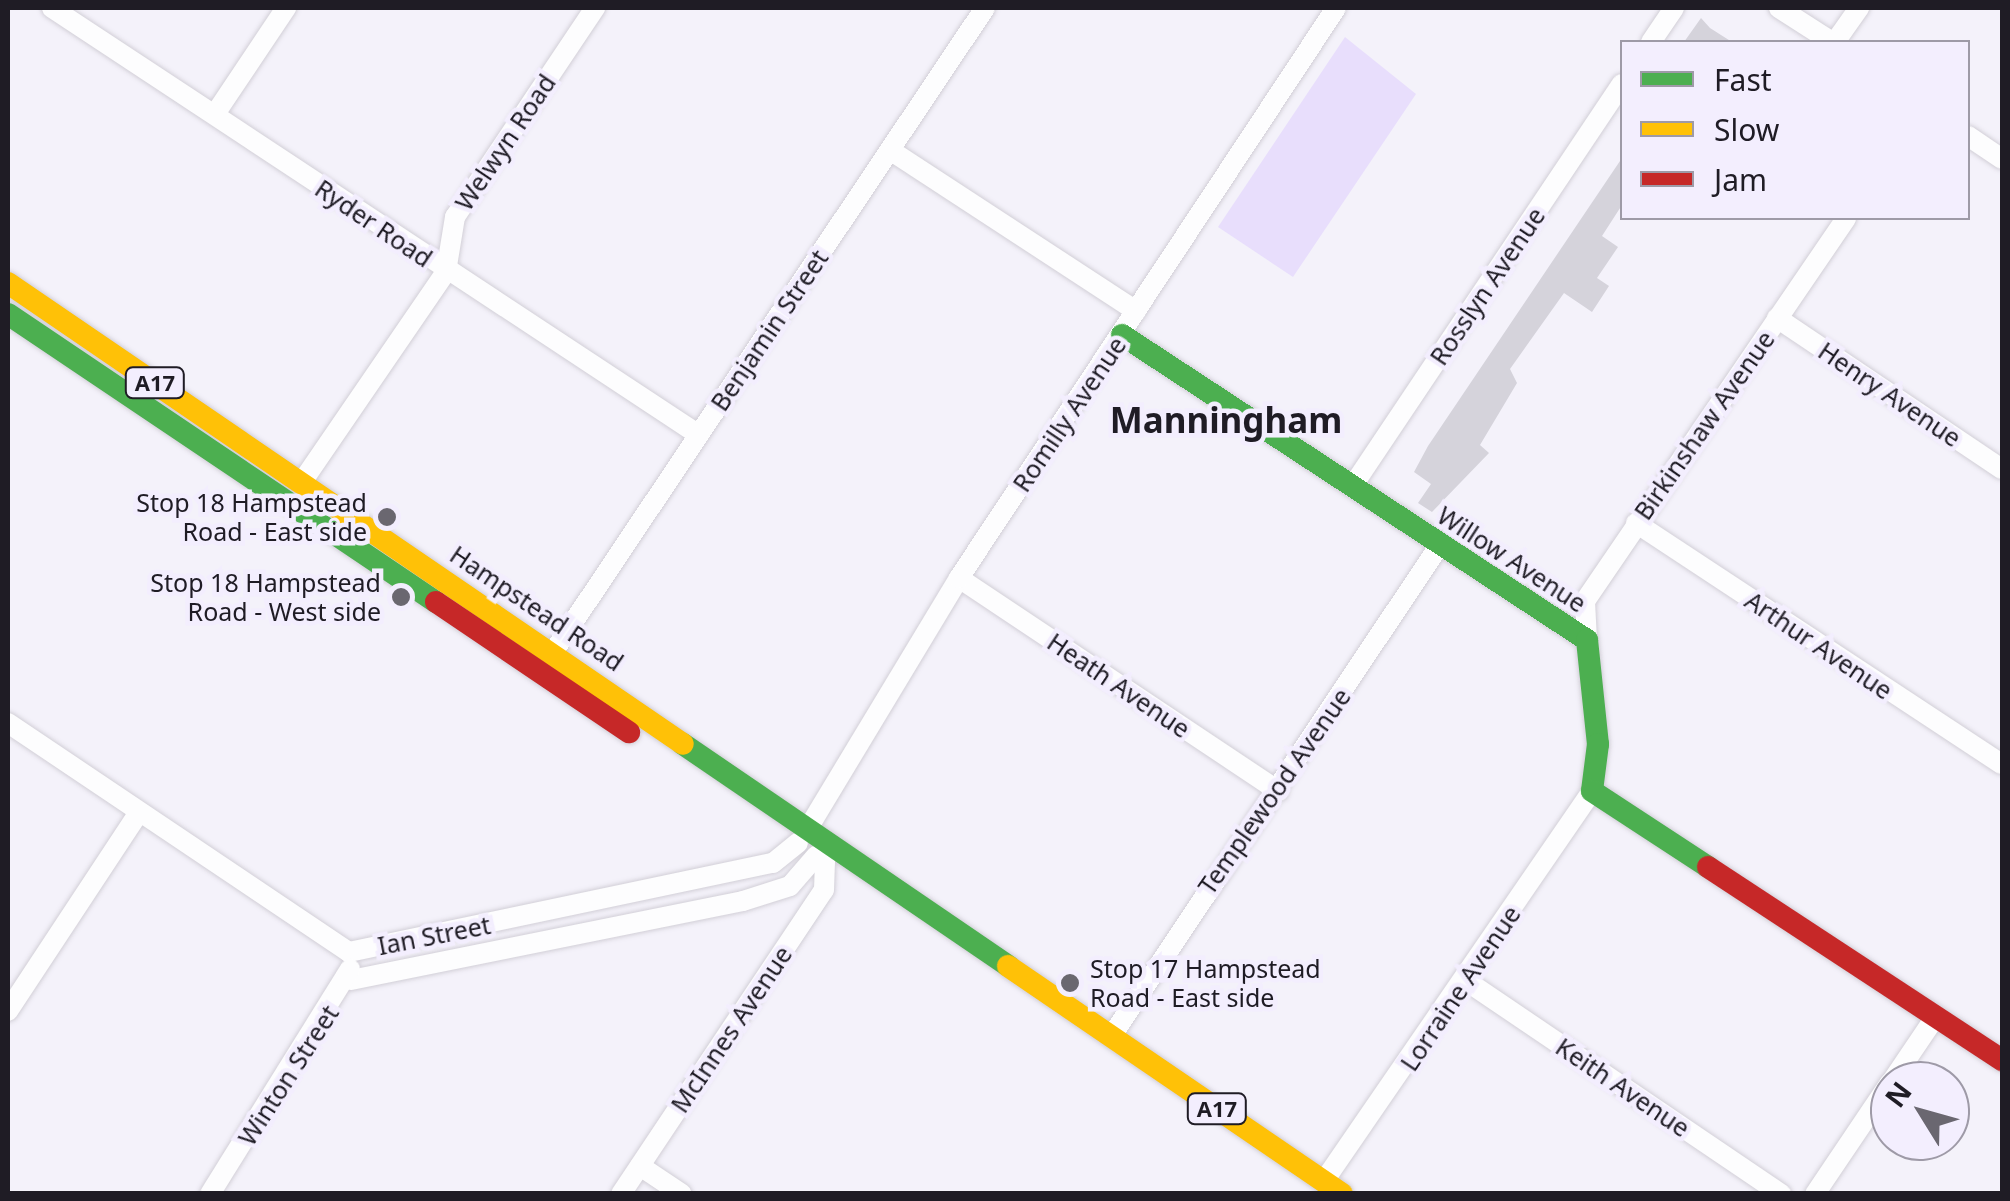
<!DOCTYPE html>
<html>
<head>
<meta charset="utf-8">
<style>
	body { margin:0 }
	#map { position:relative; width:2010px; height:1201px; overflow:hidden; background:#f4f2fa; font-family:"Noto Sans",sans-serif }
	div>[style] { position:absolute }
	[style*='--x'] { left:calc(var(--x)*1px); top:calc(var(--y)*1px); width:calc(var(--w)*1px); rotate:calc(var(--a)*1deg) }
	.green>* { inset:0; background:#e8defc }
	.building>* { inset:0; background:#d5d3db }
	.roads { filter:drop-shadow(0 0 2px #d2cfd7) drop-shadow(0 0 2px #d2cfd7) }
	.street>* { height:20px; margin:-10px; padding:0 10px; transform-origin:10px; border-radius:10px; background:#fdfdfe }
	.fast>* { height:22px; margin:-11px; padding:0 11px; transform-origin:11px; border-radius:11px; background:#4caf50 }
	.slow>* { height:22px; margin:-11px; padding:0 11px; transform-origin:11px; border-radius:11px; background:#ffc107 }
	.jam>* { height:22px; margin:-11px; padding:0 11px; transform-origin:11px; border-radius:11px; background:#c62828 }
	.dots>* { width:28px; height:28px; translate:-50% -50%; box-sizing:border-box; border:5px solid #f3eefe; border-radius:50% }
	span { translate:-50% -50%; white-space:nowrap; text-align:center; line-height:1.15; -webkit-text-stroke:9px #f3eefe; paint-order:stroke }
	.shield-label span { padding:2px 8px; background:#f3eefe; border:2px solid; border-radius:8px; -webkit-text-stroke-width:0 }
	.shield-label { font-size:22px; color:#1f1c25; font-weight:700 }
	.street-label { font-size:25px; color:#1f1c25 }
	.poi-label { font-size:25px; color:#1f1c25 }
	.right { translate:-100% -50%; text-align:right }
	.left { translate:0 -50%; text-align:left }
	.district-label { font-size:35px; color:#1f1c25; font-weight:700 }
	.frame { position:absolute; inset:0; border:10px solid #1f1c25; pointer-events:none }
	.legend { position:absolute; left:1620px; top:40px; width:350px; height:180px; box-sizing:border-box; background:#f3eefe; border:2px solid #9e9aa7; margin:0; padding:12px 18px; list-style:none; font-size:30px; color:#1f1c25 }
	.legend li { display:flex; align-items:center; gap:20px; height:50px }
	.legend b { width:50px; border:2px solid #9e9aa7 }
	.north { position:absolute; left:1870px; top:1061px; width:100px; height:100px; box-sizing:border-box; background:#f3eefe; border:2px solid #9e9aa7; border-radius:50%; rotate:307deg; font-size:28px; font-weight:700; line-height:40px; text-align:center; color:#1f1c25 }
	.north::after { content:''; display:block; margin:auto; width:35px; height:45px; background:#6a6770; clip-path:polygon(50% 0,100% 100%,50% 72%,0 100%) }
</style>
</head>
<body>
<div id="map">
	<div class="green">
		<div style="clip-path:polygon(1345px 37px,1416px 94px,1293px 277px,1218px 227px)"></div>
	</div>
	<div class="building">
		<div style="clip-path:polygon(1701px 18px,1710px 28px,1732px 42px,1684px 42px)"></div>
		<div style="clip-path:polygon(1622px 158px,1622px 205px,1602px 236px,1618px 247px,1597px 278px,1609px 286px,1592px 312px,1564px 293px,1510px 369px,1517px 383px,1480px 445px,1489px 453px,1432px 512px,1418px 503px,1431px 484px,1414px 472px,1428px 446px)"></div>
	</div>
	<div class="roads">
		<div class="street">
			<div style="--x:52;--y:8;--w:775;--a:33.42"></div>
			<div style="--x:1779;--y:8;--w:63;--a:32.7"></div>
			<div style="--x:1651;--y:42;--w:41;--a:-55.9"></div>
			<div style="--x:1835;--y:42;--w:42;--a:-54.8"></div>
			<div style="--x:215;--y:114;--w:128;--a:-56.2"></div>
			<div style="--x:1968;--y:136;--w:41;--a:34.1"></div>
			<div style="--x:890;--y:150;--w:294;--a:33.2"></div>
			<div style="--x:1777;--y:318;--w:271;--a:33.9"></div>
			<div style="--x:302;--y:482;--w:255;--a:-55.6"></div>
			<div style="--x:446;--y:272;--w:56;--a:-80.7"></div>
			<div style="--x:455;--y:217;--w:252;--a:-56.2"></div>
			<div style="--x:1352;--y:487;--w:485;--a:-56.2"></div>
			<div style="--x:1636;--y:523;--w:438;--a:33.4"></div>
			<div style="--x:959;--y:578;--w:384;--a:33.7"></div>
			<div style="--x:1587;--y:640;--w:39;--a:-93"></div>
			<div style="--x:1585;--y:601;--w:463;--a:-55.7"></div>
			<div style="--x:554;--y:651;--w:774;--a:-56.17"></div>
			<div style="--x:8;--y:723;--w:411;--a:33.9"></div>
			<div style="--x:349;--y:952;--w:433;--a:-11.9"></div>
			<div style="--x:773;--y:863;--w:32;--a:-39"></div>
			<div style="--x:810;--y:825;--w:288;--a:-58.9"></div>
			<div style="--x:959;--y:578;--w:683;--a:-56.52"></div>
			<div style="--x:351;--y:980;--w:400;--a:-11.4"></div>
			<div style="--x:743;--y:901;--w:49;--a:-17.7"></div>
			<div style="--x:790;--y:886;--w:40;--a:-49"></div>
			<div style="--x:1465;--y:980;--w:382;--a:34.1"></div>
			<div style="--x:8;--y:1011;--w:238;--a:-56.6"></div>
			<div style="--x:1111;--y:1037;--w:590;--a:-56.26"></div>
			<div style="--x:1892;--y:1081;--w:78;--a:-55.9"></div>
			<div style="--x:640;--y:1166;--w:50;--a:33.7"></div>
			<div style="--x:1324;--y:1181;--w:473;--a:-55.5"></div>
			<div style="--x:210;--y:1194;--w:265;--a:-58.1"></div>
			<div style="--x:621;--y:1194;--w:366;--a:-56.3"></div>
			<div style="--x:824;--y:890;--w:30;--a:-88"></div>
			<div style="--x:1815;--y:1194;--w:134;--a:-56"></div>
		</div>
		<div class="fast">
			<div style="--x:8;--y:314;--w:516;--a:33.94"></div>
			<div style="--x:1122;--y:335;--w:556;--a:33.26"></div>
			<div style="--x:1587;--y:640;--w:105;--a:84"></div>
			<div style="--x:1598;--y:744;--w:47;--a:97.3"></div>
			<div style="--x:1592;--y:791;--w:139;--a:33.2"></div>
			<div style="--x:683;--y:744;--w:394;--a:34.3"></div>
		</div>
		<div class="slow">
			<div style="--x:8;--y:283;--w:817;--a:34.33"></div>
			<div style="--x:1008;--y:966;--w:404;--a:34.3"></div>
		</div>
		<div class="jam">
			<div style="--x:436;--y:602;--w:233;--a:34"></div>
			<div style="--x:1708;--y:867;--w:352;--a:33.3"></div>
		</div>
	</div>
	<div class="dots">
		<div style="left:387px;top:517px;background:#6a6770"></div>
		<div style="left:401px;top:597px;background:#6a6770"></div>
		<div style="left:1070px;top:983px;background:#6a6770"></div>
	</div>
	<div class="shield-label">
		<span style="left:155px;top:383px">A17</span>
		<span style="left:1217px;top:1109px">A17</span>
	</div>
	<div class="street-label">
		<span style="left:505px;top:142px;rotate:-56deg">Welwyn Road</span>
		<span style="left:374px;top:223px;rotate:34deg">Ryder Road</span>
		<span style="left:1487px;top:286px;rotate:-56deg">Rosslyn Avenue</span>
		<span style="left:769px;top:330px;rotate:-56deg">Benjamin Street</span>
		<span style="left:1890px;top:394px;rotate:34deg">Henry Avenue</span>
		<span style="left:1069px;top:414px;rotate:-56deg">Romilly Avenue</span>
		<span style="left:1704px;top:425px;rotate:-55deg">Birkinshaw Avenue</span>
		<span style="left:1512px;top:559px;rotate:33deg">Willow Avenue</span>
		<span style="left:537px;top:608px;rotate:34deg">Hampstead Road</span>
		<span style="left:1819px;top:645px;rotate:34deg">Arthur Avenue</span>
		<span style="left:1119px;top:685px;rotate:34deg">Heath Avenue</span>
		<span style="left:1274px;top:791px;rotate:-55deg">Templewood Avenue</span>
		<span style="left:434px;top:935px;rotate:-11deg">Ian Street</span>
		<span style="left:1460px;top:988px;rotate:-56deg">Lorraine Avenue</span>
		<span style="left:731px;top:1029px;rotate:-56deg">McInnes Avenue</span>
		<span style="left:288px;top:1075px;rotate:-57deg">Winton Street</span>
		<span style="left:1623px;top:1087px;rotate:34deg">Keith Avenue</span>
	</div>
	<div class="poi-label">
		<span class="right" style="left:367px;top:517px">Stop 18 Hampstead<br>Road - East side</span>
		<span class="right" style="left:381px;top:597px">Stop 18 Hampstead<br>Road - West side</span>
		<span class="left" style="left:1090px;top:983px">Stop 17 Hampstead<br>Road - East side</span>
	</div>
	<div class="district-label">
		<span style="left:1226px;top:420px">Manningham</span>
	</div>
	<div class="frame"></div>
	<ul class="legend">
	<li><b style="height:12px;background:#4caf50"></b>Fast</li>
	<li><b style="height:12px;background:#ffc107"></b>Slow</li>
	<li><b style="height:12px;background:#c62828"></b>Jam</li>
	</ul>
	<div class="north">N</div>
</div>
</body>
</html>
